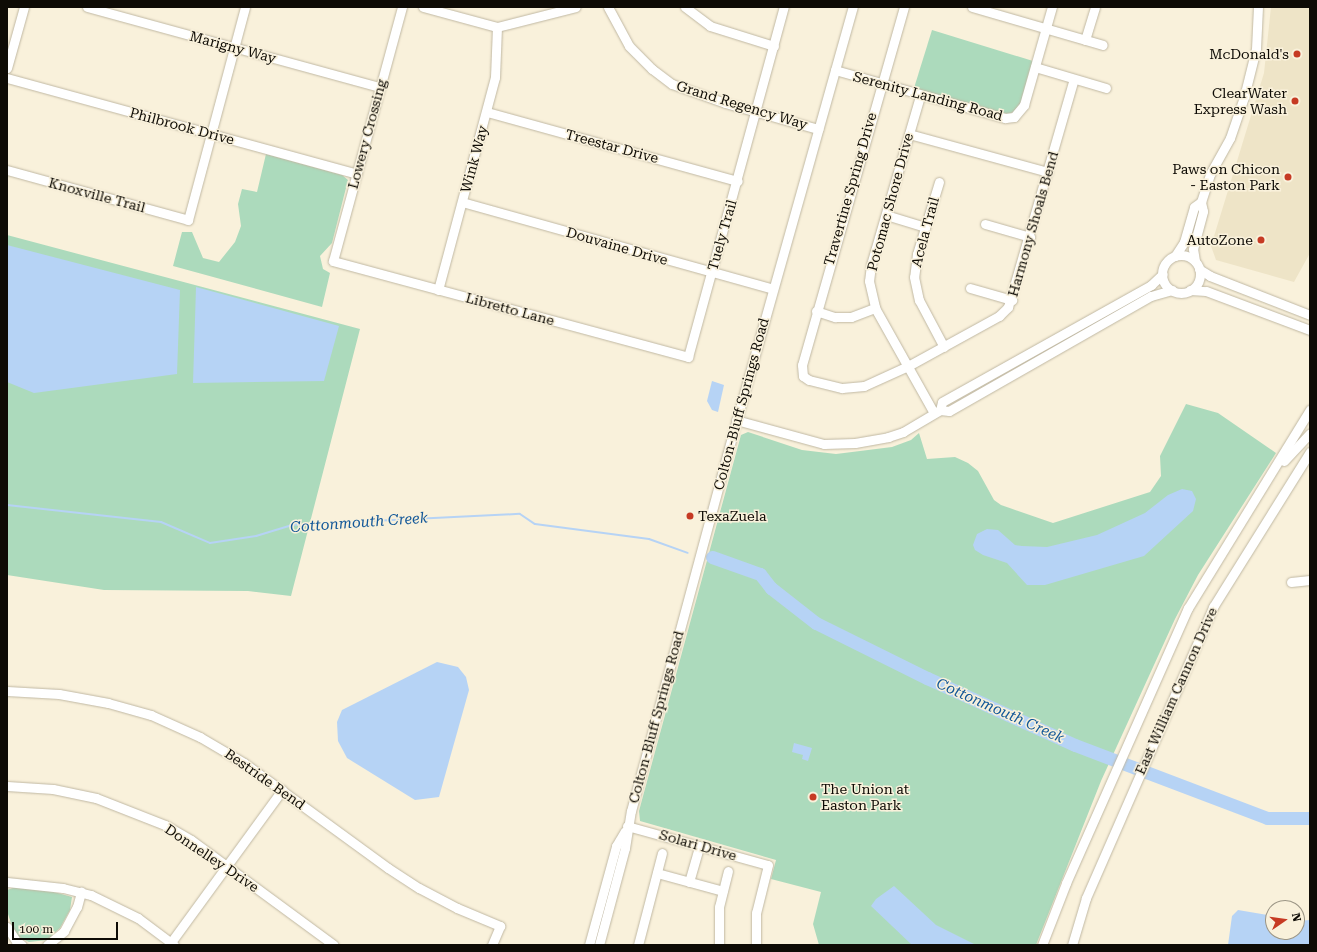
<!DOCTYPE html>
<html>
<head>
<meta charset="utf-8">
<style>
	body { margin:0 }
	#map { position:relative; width:1317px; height:952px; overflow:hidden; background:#f9f1db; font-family:"Roboto Serif",serif }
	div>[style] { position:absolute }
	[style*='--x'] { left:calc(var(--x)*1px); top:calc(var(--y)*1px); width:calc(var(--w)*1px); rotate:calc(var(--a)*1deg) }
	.built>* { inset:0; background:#eee4c7 }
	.green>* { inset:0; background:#acdabc }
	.water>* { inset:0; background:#b6d3f5 }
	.stream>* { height:2px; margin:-1px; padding:0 1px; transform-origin:1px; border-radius:1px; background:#b6d3f5 }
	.river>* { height:13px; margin:-6.5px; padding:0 6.5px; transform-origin:6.5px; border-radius:6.5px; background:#b6d3f5 }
	.roads { filter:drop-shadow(0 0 1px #c0b8a3) drop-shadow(0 0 1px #c0b8a3) }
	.minor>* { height:9px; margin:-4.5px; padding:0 4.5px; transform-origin:4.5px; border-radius:4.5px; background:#fff }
	.minor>.ring { margin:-4.5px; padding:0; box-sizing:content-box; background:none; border:9px solid #fff; border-radius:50% }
	.dots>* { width:11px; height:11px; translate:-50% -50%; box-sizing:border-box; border:2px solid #f9f1db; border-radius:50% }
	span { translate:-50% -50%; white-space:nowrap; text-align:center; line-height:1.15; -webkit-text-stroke:3px #f9f1db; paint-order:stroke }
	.street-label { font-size:14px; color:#0e0b05 }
	.poi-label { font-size:14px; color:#0e0b05 }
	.right { translate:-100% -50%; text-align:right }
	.left { translate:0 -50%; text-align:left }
	.water-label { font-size:15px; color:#125798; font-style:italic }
	.frame { position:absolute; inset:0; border:8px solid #0e0b05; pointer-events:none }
	.north { position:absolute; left:1265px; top:900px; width:40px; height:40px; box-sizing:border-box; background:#f9f1db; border:1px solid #9b9585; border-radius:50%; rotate:77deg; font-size:11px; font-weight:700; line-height:16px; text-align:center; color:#0e0b05 }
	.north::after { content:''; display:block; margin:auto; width:14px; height:18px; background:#c63a23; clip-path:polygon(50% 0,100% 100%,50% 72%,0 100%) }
	.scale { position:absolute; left:12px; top:922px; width:106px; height:18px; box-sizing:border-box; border:2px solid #0e0b05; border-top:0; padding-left:5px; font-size:12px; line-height:14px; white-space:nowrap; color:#0e0b05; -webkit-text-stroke:3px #f9f1db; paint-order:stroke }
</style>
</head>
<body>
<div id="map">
	<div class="built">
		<div style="clip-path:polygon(1271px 7px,1310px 7px,1310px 253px,1294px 282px,1216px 260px,1211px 246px,1264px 73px)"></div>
	</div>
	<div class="green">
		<div style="clip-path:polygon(932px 30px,1033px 61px,1021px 103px,1014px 112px,1007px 114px,914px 88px)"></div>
		<div style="clip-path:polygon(266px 154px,342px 175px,348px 180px,332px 243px,320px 256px,323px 269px,330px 273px,322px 307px,173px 266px,182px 232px,192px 232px,203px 258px,219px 262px,235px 242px,241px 226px,238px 204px,242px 189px,257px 192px)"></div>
		<div style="clip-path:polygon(7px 235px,360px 329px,291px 596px,248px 591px,104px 590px,7px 575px)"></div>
		<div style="clip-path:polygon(1186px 404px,1218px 413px,1276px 453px,1198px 575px,1175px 619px,1101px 781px,1036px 945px,819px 945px,813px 924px,821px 892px,771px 879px,776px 860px,640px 821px,639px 811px,741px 435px,748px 432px,802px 450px,836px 454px,892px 447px,911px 440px,919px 433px,927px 459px,955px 457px,968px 463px,978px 471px,994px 500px,1001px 505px,1053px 523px,1150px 492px,1161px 476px,1160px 456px)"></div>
		<div style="clip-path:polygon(16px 887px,47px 890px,72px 897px,70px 910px,60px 928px,47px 940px,29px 942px,19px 937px,13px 929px,8px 914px,7px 890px)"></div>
	</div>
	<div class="water">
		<div style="clip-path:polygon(7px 245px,180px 290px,177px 374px,34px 393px,7px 382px)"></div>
		<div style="clip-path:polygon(196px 287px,339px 326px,324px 381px,193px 383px)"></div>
		<div style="clip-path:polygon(712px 381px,724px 385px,718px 412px,712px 410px,707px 401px)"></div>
		<div style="clip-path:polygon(1182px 489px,1192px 491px,1196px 499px,1193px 511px,1144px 556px,1045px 585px,1027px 585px,1007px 563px,983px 555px,975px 550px,973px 545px,977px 534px,987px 529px,998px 530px,1015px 545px,1022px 546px,1047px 547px,1097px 535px,1145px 513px,1168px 495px)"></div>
		<div style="clip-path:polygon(437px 662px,458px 667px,466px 677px,469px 690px,439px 797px,415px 800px,347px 758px,338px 741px,337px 722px,342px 710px)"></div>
		<div style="clip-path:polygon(794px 743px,812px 748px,808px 761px,802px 759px,803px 755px,792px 752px)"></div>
		<div style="clip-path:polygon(894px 886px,936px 925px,976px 945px,912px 945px,871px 906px,876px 899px)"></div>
		<div style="clip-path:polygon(1238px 910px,1273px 916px,1273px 932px,1297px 932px,1297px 921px,1310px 920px,1310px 945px,1228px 945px,1232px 916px)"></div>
	</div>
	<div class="stream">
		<div style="--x:7;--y:505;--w:155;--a:6.3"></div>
		<div style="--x:161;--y:522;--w:53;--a:23.2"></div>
		<div style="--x:210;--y:543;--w:47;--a:-8.7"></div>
		<div style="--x:256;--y:536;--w:37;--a:-17"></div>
		<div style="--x:291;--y:525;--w:229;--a:-2.8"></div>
		<div style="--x:520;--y:514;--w:18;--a:34"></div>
		<div style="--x:535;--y:524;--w:115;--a:7.5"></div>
		<div style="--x:649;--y:539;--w:41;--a:19.7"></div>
	</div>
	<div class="river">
		<div style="--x:712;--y:557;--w:51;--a:19.5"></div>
		<div style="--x:760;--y:574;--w:18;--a:52"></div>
		<div style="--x:771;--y:588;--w:57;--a:37.9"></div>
		<div style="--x:816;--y:623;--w:124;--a:26.4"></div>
		<div style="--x:927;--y:678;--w:162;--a:24.4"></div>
		<div style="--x:1075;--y:745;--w:205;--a:20.8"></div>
		<div style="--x:1267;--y:818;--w:43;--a:0"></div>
	</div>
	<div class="roads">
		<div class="minor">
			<div style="--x:87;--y:7;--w:304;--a:15.3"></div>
			<div style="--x:402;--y:7;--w:263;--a:105.2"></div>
			<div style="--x:333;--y:261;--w:368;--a:15.1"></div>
			<div style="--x:688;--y:357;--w:363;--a:-74.7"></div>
			<div style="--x:423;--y:7;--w:77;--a:15.1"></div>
			<div style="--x:497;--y:27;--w:81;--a:-14.2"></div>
			<div style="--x:608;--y:7;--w:44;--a:61.7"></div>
			<div style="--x:629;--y:46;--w:33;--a:45"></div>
			<div style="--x:652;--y:69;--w:25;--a:37"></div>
			<div style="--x:672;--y:84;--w:56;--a:19.7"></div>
			<div style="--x:725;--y:103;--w:97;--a:15.6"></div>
			<div style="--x:685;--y:7;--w:31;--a:37"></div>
			<div style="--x:710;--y:26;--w:67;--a:17.4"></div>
			<div style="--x:904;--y:7;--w:372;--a:105.9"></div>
			<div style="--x:802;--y:365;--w:11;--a:85"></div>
			<div style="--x:803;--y:376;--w:7;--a:34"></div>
			<div style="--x:809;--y:380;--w:34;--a:14"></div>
			<div style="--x:842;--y:388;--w:22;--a:-5"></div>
			<div style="--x:864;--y:386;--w:48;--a:-24.4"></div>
			<div style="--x:908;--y:366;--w:104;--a:-28.8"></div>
			<div style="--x:999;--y:316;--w:13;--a:-45"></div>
			<div style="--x:1008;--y:307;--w:237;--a:-73.9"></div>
			<div style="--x:972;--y:7;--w:136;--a:16.2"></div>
			<div style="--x:1085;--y:40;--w:34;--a:-73"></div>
			<div style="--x:1035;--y:67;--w:74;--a:16.5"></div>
			<div style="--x:7;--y:68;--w:63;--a:-74.4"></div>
			<div style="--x:835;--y:70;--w:177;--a:15.8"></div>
			<div style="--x:1005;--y:118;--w:9;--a:-6"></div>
			<div style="--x:1014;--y:117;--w:16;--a:-50"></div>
			<div style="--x:1024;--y:105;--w:102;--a:-74.1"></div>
			<div style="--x:7;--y:78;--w:363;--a:15.3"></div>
			<div style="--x:920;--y:96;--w:176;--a:106.2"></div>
			<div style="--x:871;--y:265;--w:16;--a:97"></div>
			<div style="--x:869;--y:281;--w:28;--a:77"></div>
			<div style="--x:875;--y:308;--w:120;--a:60.7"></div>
			<div style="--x:487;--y:112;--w:260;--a:15.4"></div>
			<div style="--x:909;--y:134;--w:144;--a:15.3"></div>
			<div style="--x:7;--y:170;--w:188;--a:15.4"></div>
			<div style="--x:188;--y:220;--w:220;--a:-75"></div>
			<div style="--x:939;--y:182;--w:75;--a:107"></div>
			<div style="--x:917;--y:254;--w:23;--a:97"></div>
			<div style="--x:914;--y:277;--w:24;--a:78"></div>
			<div style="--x:919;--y:300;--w:53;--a:62"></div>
			<div style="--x:462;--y:202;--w:323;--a:15.6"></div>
			<div style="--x:886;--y:215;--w:41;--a:17.1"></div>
			<div style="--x:985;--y:224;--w:47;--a:16.1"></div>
			<div class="ring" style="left:1162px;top:255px;width:29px;height:29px"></div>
			<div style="--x:1175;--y:256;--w:17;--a:-57"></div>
			<div style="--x:1184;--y:242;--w:36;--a:-74"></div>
			<div style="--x:1194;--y:207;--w:9;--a:-36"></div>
			<div style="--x:1195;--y:261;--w:12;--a:-99"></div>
			<div style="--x:1193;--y:249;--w:39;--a:-75"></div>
			<div style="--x:1203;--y:211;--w:9;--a:-103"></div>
			<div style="--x:1201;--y:202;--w:29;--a:-72"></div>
			<div style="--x:1210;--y:174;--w:41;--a:-60.9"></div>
			<div style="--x:1230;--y:138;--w:43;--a:-71.1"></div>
			<div style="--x:1244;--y:97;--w:49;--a:-76"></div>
			<div style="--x:1256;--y:49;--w:42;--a:-87.3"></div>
			<div style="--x:1199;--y:269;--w:13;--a:32"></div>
			<div style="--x:1210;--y:276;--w:107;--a:21.3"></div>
			<div style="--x:970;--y:288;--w:44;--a:15.9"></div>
			<div style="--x:438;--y:290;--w:220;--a:-75"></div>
			<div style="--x:495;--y:77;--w:50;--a:-87.7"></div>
			<div style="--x:1190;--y:290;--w:16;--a:4"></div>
			<div style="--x:1206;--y:291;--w:111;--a:20.6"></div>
			<div style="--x:816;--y:311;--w:20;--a:18"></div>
			<div style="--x:835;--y:317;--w:16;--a:0"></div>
			<div style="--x:851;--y:317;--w:26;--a:-21"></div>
			<div style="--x:940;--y:410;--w:8;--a:-76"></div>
			<div style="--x:942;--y:402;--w:240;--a:-29.2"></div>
			<div style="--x:1151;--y:285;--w:16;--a:-43"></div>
			<div style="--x:736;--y:420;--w:91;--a:15.3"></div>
			<div style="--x:824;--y:444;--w:31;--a:-2"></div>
			<div style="--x:855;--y:443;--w:34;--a:-10"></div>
			<div style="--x:888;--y:437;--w:16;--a:-18"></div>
			<div style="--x:903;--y:432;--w:43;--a:-30.7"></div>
			<div style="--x:940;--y:410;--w:9;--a:6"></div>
			<div style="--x:949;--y:411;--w:232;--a:-29.7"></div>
			<div style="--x:1151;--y:296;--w:22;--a:-16"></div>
			<div style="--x:1284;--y:461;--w:38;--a:-47"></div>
			<div style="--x:1291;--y:582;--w:19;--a:-6"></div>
			<div style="--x:7;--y:691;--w:52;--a:3.3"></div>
			<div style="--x:59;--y:694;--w:50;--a:10.4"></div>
			<div style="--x:108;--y:703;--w:45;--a:15.6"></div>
			<div style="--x:151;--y:715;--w:54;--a:24.2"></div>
			<div style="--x:200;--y:737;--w:51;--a:30.6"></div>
			<div style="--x:244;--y:763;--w:178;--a:36.1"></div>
			<div style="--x:388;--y:868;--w:37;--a:33"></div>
			<div style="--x:419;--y:888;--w:43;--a:27.8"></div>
			<div style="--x:457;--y:908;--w:47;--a:22.7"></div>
			<div style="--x:500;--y:926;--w:21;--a:113"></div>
			<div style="--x:7;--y:786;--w:46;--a:3.7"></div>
			<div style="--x:53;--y:789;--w:44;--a:11.8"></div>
			<div style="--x:96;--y:798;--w:74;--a:21.4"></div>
			<div style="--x:165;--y:825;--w:30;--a:30"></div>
			<div style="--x:191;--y:840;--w:177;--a:36.3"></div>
			<div style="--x:627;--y:826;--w:146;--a:15.5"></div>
			<div style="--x:768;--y:865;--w:49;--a:104"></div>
			<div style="--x:756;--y:913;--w:32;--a:90"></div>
			<div style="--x:657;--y:873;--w:68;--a:15.3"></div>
			<div style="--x:7;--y:882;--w:56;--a:6.1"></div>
			<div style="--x:63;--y:888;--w:29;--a:14"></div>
			<div style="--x:91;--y:895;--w:52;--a:26.1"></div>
			<div style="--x:138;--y:918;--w:45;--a:36.9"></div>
			<div style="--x:689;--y:882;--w:37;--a:-74"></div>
			<div style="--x:7;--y:927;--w:17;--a:57"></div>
			<div style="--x:16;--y:941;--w:7;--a:34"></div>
			<div style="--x:47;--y:945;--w:22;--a:-39"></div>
			<div style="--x:64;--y:931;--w:27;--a:-62"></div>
			<div style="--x:77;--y:907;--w:16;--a:-75"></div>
			<div style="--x:169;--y:945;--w:192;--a:-53.9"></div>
			<div style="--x:589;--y:945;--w:103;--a:-74.7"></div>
			<div style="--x:616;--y:846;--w:17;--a:-59"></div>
			<div style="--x:599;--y:945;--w:100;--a:-75"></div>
			<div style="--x:625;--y:848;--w:37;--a:-81"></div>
			<div style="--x:631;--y:811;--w:392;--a:-74.9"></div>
			<div style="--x:733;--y:433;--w:443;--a:-74.3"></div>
			<div style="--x:638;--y:945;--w:95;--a:-75.4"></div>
			<div style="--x:719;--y:945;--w:38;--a:-90"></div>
			<div style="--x:719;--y:907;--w:37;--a:-76"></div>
			<div style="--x:1042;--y:945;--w:66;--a:-68.8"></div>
			<div style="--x:1066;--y:883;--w:301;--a:-66.1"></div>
			<div style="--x:1188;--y:608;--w:233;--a:-58.4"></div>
			<div style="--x:1072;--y:945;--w:49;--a:-73.4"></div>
			<div style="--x:1086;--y:898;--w:318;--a:-66.4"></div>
			<div style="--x:1213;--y:607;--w:183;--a:-58"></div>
		</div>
	</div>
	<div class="dots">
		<div style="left:1297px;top:54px;background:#c63a23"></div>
		<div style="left:1295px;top:101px;background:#c63a23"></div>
		<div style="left:1288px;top:177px;background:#c63a23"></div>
		<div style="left:1261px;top:240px;background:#c63a23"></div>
		<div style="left:690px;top:516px;background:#c63a23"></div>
		<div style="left:813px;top:797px;background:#c63a23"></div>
	</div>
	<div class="street-label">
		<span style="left:233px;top:47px;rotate:15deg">Marigny Way</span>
		<span style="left:928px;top:96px;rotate:15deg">Serenity Landing Road</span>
		<span style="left:742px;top:105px;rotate:17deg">Grand Regency Way</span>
		<span style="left:182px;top:126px;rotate:15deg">Philbrook Drive</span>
		<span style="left:367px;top:134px;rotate:-75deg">Lowery Crossing</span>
		<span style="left:612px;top:146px;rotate:15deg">Treestar Drive</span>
		<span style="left:474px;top:159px;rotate:-75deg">Wink Way</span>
		<span style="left:850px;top:189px;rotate:-74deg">Travertine Spring Drive</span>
		<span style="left:97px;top:195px;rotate:15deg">Knoxville Trail</span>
		<span style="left:890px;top:202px;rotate:-75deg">Potomac Shore Drive</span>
		<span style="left:1033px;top:224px;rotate:-74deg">Harmony Shoals Bend</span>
		<span style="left:925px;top:232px;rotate:-75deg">Acela Trail</span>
		<span style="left:722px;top:235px;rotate:-74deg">Tuely Trail</span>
		<span style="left:617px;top:246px;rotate:16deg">Douvaine Drive</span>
		<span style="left:510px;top:309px;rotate:15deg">Libretto Lane</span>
		<span style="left:741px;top:404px;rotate:-75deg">Colton-Bluff Springs Road</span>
		<span style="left:1176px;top:691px;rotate:-66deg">East William Cannon Drive</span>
		<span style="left:656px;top:717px;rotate:-75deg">Colton-Bluff Springs Road</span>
		<span style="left:265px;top:779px;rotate:35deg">Bestride Bend</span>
		<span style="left:698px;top:845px;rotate:16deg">Solari Drive</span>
		<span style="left:212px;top:858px;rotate:34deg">Donnelley Drive</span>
	</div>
	<div class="poi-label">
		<span class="right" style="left:1289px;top:54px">McDonald's</span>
		<span class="right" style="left:1287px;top:101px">ClearWater<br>Express Wash</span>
		<span class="right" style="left:1280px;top:177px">Paws on Chicon<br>- Easton Park</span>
		<span class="right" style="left:1253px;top:240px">AutoZone</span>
		<span class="left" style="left:698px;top:516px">TexaZuela</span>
		<span class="left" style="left:821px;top:797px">The Union at<br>Easton Park</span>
	</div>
	<div class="water-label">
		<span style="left:359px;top:523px;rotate:-4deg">Cottonmouth Creek</span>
		<span style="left:1000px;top:711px;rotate:24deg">Cottonmouth Creek</span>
	</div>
	<div class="frame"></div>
	<div class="north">N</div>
	<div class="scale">100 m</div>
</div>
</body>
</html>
